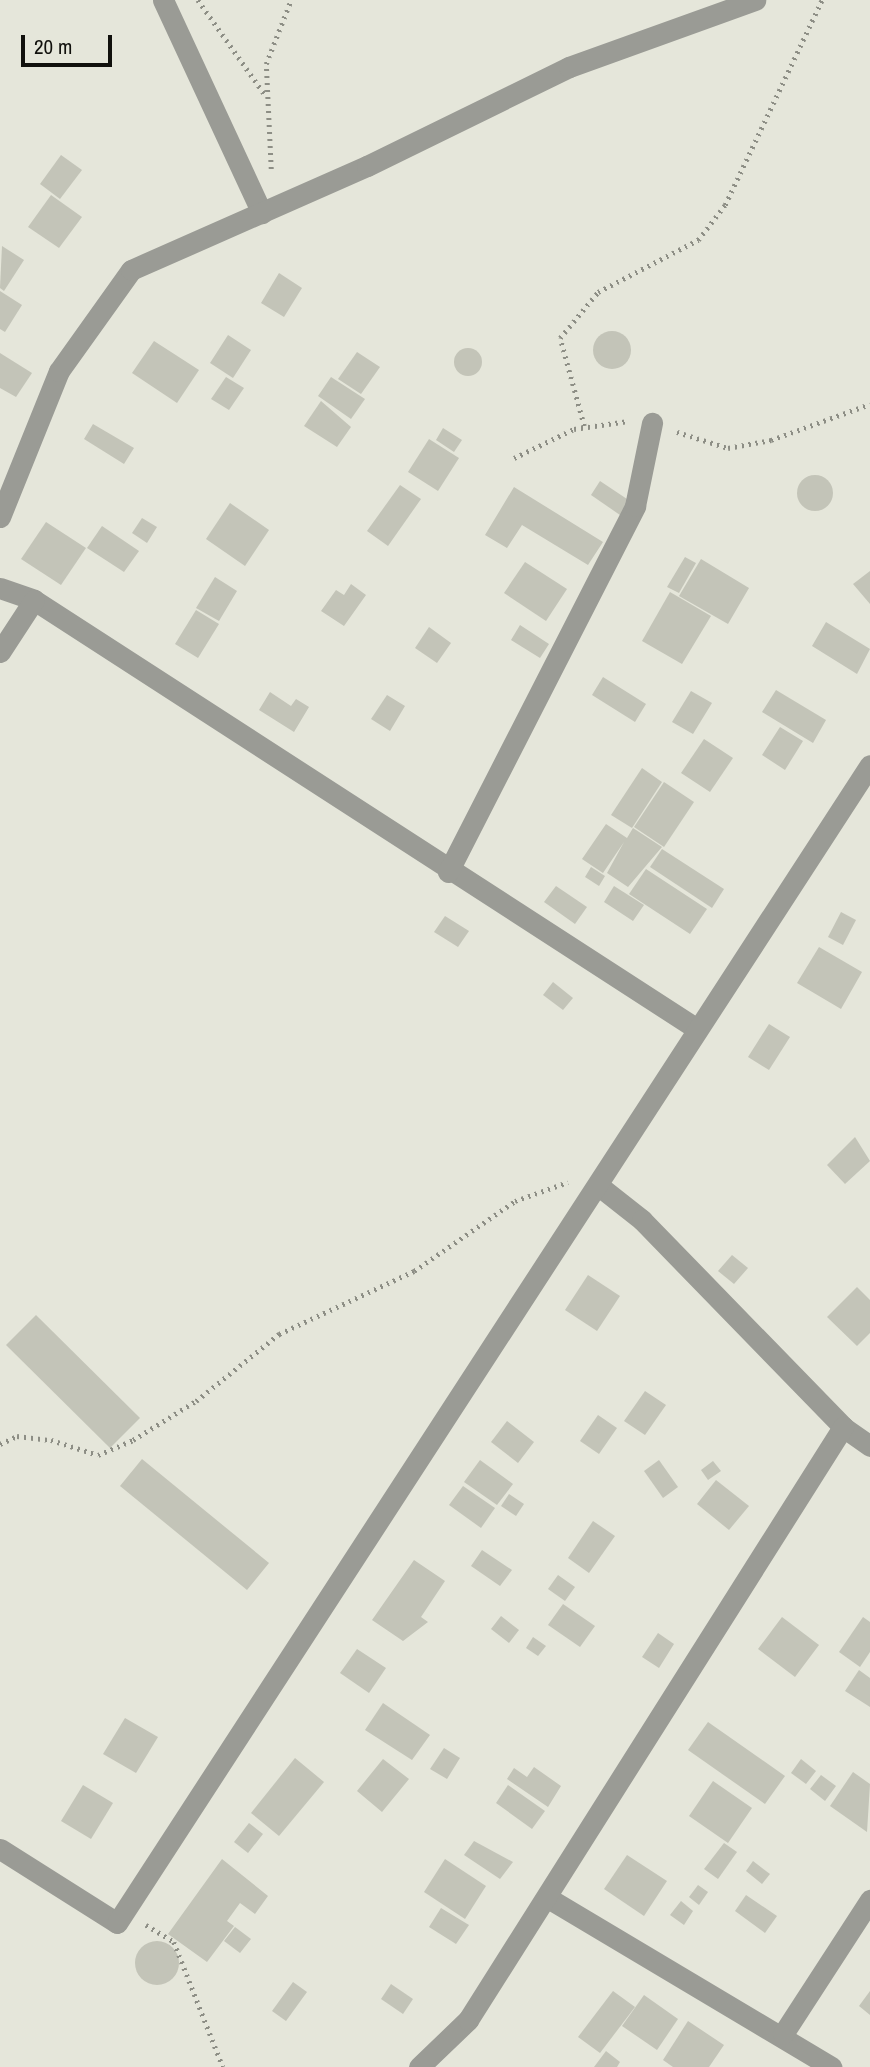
<!DOCTYPE html>
<html>
<head>
<meta charset="utf-8">
<style>
	body { margin:0 }
	#map { position:relative; width:870px; height:2067px; overflow:hidden; background:#e5e6da; font-family:"Archivo Narrow",sans-serif }
	div>[style] { position:absolute }
	[style*='--x'] { left:calc(var(--x)*1px); top:calc(var(--y)*1px); width:calc(var(--w)*1px); rotate:calc(var(--a)*1deg) }
	.building>* { inset:0; background:#c3c4b8 }
	.round { border-radius:50% }
	.path>* { height:4.5px; margin-top:-2.25px; transform-origin:0; background:repeating-linear-gradient(90deg,#8d8e85 0 2px,transparent 0 7px) }
	.street>* { height:21px; margin:-10.5px; padding:0 10.5px; transform-origin:10.5px; border-radius:10.5px; background:#9a9b95 }
	span { translate:-50% -50%; white-space:nowrap; text-align:center; line-height:1.15; -webkit-text-stroke:6px #e5e6da; paint-order:stroke }
	.scale { position:absolute; left:21px; top:35px; width:91px; height:32px; box-sizing:border-box; border:4px solid #11110d; border-top:0; padding-left:9px; font-size:21px; line-height:24px; white-space:nowrap; color:#11110d; -webkit-text-stroke:5px #e5e6da; paint-order:stroke }
</style>
</head>
<body>
<div id="map">
	<div class="building">
		<div style="clip-path:polygon(61px 155px,82px 170px,60px 199px,40px 184px)"></div>
		<div style="clip-path:polygon(51px 195px,82px 217px,59px 248px,28px 227px)"></div>
		<div style="clip-path:polygon(2px 246px,24px 260px,4px 291px,0 288px)"></div>
		<div style="clip-path:polygon(279px 273px,302px 288px,284px 317px,261px 303px)"></div>
		<div style="clip-path:polygon(0 291px,22px 305px,5px 332px,0 329px)"></div>
		<div class="round" style="left:593px;top:331px;width:38px;height:38px"></div>
		<div style="clip-path:polygon(228px 335px,251px 350px,233px 378px,210px 363px)"></div>
		<div style="clip-path:polygon(154px 341px,199px 370px,177px 403px,132px 373px)"></div>
		<div class="round" style="left:454px;top:348px;width:28px;height:28px"></div>
		<div style="clip-path:polygon(357px 352px,380px 367px,361px 394px,338px 379px)"></div>
		<div style="clip-path:polygon(0 353px,32px 373px,16px 397px,0 388px)"></div>
		<div style="clip-path:polygon(226px 377px,244px 388px,229px 410px,211px 399px)"></div>
		<div style="clip-path:polygon(331px 377px,365px 399px,351px 419px,318px 396px)"></div>
		<div style="clip-path:polygon(321px 401px,351px 427px,337px 447px,304px 426px)"></div>
		<div style="clip-path:polygon(93px 424px,134px 448px,124px 464px,84px 439px)"></div>
		<div style="clip-path:polygon(443px 428px,462px 440px,454px 452px,436px 440px)"></div>
		<div style="clip-path:polygon(429px 439px,459px 458px,438px 491px,408px 472px)"></div>
		<div class="round" style="left:797px;top:475px;width:36px;height:36px"></div>
		<div style="clip-path:polygon(600px 481px,630px 501px,620px 515px,591px 495px)"></div>
		<div style="clip-path:polygon(400px 485px,421px 499px,388px 546px,367px 531px)"></div>
		<div style="clip-path:polygon(514px 487px,603px 542px,588px 565px,522px 525px,507px 548px,485px 535px)"></div>
		<div style="clip-path:polygon(230px 503px,269px 530px,245px 566px,206px 539px)"></div>
		<div style="clip-path:polygon(142px 518px,157px 527px,147px 543px,132px 533px)"></div>
		<div style="clip-path:polygon(46px 522px,86px 548px,61px 585px,21px 559px)"></div>
		<div style="clip-path:polygon(102px 526px,139px 551px,124px 572px,87px 548px)"></div>
		<div style="clip-path:polygon(685px 557px,696px 563px,679px 593px,667px 587px)"></div>
		<div style="clip-path:polygon(701px 559px,749px 588px,728px 624px,679px 596px)"></div>
		<div style="clip-path:polygon(525px 562px,567px 589px,546px 621px,504px 593px)"></div>
		<div style="clip-path:polygon(870px 571px,870px 604px,853px 584px)"></div>
		<div style="clip-path:polygon(215px 577px,237px 591px,219px 621px,196px 608px)"></div>
		<div style="clip-path:polygon(351px 584px,366px 595px,344px 626px,321px 611px,336px 590px,344px 595px)"></div>
		<div style="clip-path:polygon(670px 592px,711px 616px,682px 664px,642px 641px)"></div>
		<div style="clip-path:polygon(196px 610px,219px 624px,198px 658px,175px 644px)"></div>
		<div style="clip-path:polygon(826px 622px,870px 649px,857px 674px,812px 646px)"></div>
		<div style="clip-path:polygon(520px 625px,549px 644px,540px 658px,511px 640px)"></div>
		<div style="clip-path:polygon(429px 627px,451px 643px,437px 663px,415px 648px)"></div>
		<div style="clip-path:polygon(603px 677px,646px 704px,635px 722px,592px 695px)"></div>
		<div style="clip-path:polygon(776px 690px,826px 720px,813px 743px,762px 712px)"></div>
		<div style="clip-path:polygon(691px 691px,712px 703px,693px 734px,672px 722px)"></div>
		<div style="clip-path:polygon(270px 692px,291px 706px,296px 699px,309px 707px,294px 732px,259px 710px)"></div>
		<div style="clip-path:polygon(387px 695px,405px 706px,390px 731px,371px 719px)"></div>
		<div style="clip-path:polygon(780px 727px,803px 741px,785px 770px,762px 755px)"></div>
		<div style="clip-path:polygon(704px 739px,733px 758px,710px 792px,681px 773px)"></div>
		<div style="clip-path:polygon(642px 768px,662px 782px,632px 828px,611px 815px)"></div>
		<div style="clip-path:polygon(664px 782px,694px 802px,664px 847px,634px 827px)"></div>
		<div style="clip-path:polygon(606px 824px,627px 838px,633px 828px,662px 847px,628px 887px,607px 873px,624px 842px,603px 873px,582px 859px)"></div>
		<div style="clip-path:polygon(662px 849px,724px 889px,712px 908px,650px 867px)"></div>
		<div style="clip-path:polygon(591px 867px,605px 876px,599px 886px,585px 877px)"></div>
		<div style="clip-path:polygon(646px 869px,707px 909px,690px 934px,629px 894px)"></div>
		<div style="clip-path:polygon(556px 886px,587px 907px,575px 924px,544px 902px)"></div>
		<div style="clip-path:polygon(614px 886px,644px 905px,633px 921px,604px 902px)"></div>
		<div style="clip-path:polygon(841px 912px,856px 920px,843px 945px,828px 937px)"></div>
		<div style="clip-path:polygon(445px 916px,469px 931px,458px 947px,434px 932px)"></div>
		<div style="clip-path:polygon(819px 947px,862px 972px,841px 1009px,797px 983px)"></div>
		<div style="clip-path:polygon(553px 982px,573px 998px,563px 1010px,543px 995px)"></div>
		<div style="clip-path:polygon(769px 1024px,790px 1037px,769px 1070px,748px 1057px)"></div>
		<div style="clip-path:polygon(855px 1137px,870px 1161px,845px 1184px,827px 1165px)"></div>
		<div style="clip-path:polygon(732px 1255px,748px 1268px,734px 1284px,718px 1271px)"></div>
		<div style="clip-path:polygon(588px 1275px,620px 1296px,597px 1331px,565px 1310px)"></div>
		<div style="clip-path:polygon(857px 1287px,870px 1300px,870px 1333px,857px 1346px,827px 1317px)"></div>
		<div style="clip-path:polygon(36px 1315px,140px 1418px,110px 1448px,6px 1345px)"></div>
		<div style="clip-path:polygon(645px 1391px,666px 1405px,645px 1435px,624px 1421px)"></div>
		<div style="clip-path:polygon(598px 1415px,617px 1428px,599px 1454px,580px 1441px)"></div>
		<div style="clip-path:polygon(507px 1421px,534px 1442px,518px 1463px,491px 1442px)"></div>
		<div style="clip-path:polygon(142px 1459px,269px 1563px,247px 1590px,120px 1486px)"></div>
		<div style="clip-path:polygon(480px 1460px,513px 1484px,497px 1505px,464px 1482px)"></div>
		<div style="clip-path:polygon(659px 1460px,678px 1487px,663px 1498px,644px 1471px)"></div>
		<div style="clip-path:polygon(713px 1461px,721px 1471px,708px 1480px,701px 1470px)"></div>
		<div style="clip-path:polygon(716px 1480px,749px 1506px,729px 1530px,697px 1504px)"></div>
		<div style="clip-path:polygon(463px 1486px,495px 1508px,481px 1528px,449px 1505px)"></div>
		<div style="clip-path:polygon(509px 1494px,524px 1504px,516px 1516px,501px 1506px)"></div>
		<div style="clip-path:polygon(593px 1521px,615px 1536px,589px 1573px,568px 1558px)"></div>
		<div style="clip-path:polygon(482px 1550px,512px 1570px,500px 1586px,471px 1566px)"></div>
		<div style="clip-path:polygon(414px 1560px,445px 1581px,421px 1617px,428px 1622px,403px 1641px,372px 1620px)"></div>
		<div style="clip-path:polygon(558px 1575px,575px 1587px,565px 1601px,548px 1589px)"></div>
		<div style="clip-path:polygon(563px 1604px,595px 1626px,580px 1647px,548px 1625px)"></div>
		<div style="clip-path:polygon(501px 1616px,519px 1630px,509px 1643px,491px 1629px)"></div>
		<div style="clip-path:polygon(782px 1617px,819px 1645px,795px 1677px,758px 1649px)"></div>
		<div style="clip-path:polygon(863px 1617px,870px 1622px,870px 1652px,860px 1667px,839px 1652px)"></div>
		<div style="clip-path:polygon(658px 1633px,674px 1644px,659px 1668px,642px 1657px)"></div>
		<div style="clip-path:polygon(533px 1637px,546px 1646px,538px 1656px,526px 1648px)"></div>
		<div style="clip-path:polygon(357px 1649px,386px 1668px,369px 1693px,340px 1673px)"></div>
		<div style="clip-path:polygon(859px 1670px,870px 1678px,870px 1707px,845px 1691px)"></div>
		<div style="clip-path:polygon(383px 1703px,430px 1735px,412px 1760px,365px 1730px)"></div>
		<div style="clip-path:polygon(125px 1718px,158px 1737px,136px 1773px,103px 1754px)"></div>
		<div style="clip-path:polygon(708px 1722px,785px 1776px,765px 1804px,688px 1750px)"></div>
		<div style="clip-path:polygon(444px 1748px,460px 1758px,447px 1779px,430px 1769px)"></div>
		<div style="clip-path:polygon(295px 1758px,324px 1782px,279px 1836px,251px 1813px)"></div>
		<div style="clip-path:polygon(383px 1759px,409px 1779px,382px 1812px,357px 1791px)"></div>
		<div style="clip-path:polygon(801px 1759px,816px 1771px,806px 1784px,791px 1773px)"></div>
		<div style="clip-path:polygon(534px 1767px,561px 1786px,548px 1807px,507px 1779px,514px 1768px,527px 1777px)"></div>
		<div style="clip-path:polygon(853px 1772px,870px 1784px,867px 1832px,830px 1806px)"></div>
		<div style="clip-path:polygon(821px 1775px,836px 1786px,825px 1801px,810px 1789px)"></div>
		<div style="clip-path:polygon(713px 1781px,752px 1808px,728px 1843px,689px 1816px)"></div>
		<div style="clip-path:polygon(83px 1785px,113px 1803px,91px 1839px,61px 1821px)"></div>
		<div style="clip-path:polygon(508px 1785px,545px 1811px,532px 1829px,496px 1803px)"></div>
		<div style="clip-path:polygon(249px 1823px,263px 1834px,248px 1853px,234px 1842px)"></div>
		<div style="clip-path:polygon(474px 1841px,513px 1862px,500px 1879px,464px 1855px)"></div>
		<div style="clip-path:polygon(724px 1843px,737px 1852px,718px 1879px,704px 1869px)"></div>
		<div style="clip-path:polygon(627px 1855px,667px 1881px,644px 1916px,604px 1889px)"></div>
		<div style="clip-path:polygon(222px 1859px,268px 1896px,255px 1914px,240px 1903px,227px 1921px,234px 1926px,207px 1962px,168px 1934px)"></div>
		<div style="clip-path:polygon(445px 1859px,486px 1886px,465px 1919px,424px 1892px)"></div>
		<div style="clip-path:polygon(753px 1861px,770px 1874px,762px 1884px,746px 1871px)"></div>
		<div style="clip-path:polygon(698px 1885px,708px 1892px,699px 1905px,689px 1897px)"></div>
		<div style="clip-path:polygon(746px 1895px,777px 1916px,765px 1933px,735px 1911px)"></div>
		<div style="clip-path:polygon(681px 1901px,693px 1911px,684px 1925px,670px 1915px)"></div>
		<div style="clip-path:polygon(441px 1908px,469px 1925px,456px 1944px,429px 1927px)"></div>
		<div style="clip-path:polygon(235px 1927px,251px 1939px,240px 1953px,224px 1941px)"></div>
		<div class="round" style="left:135px;top:1941px;width:44px;height:44px"></div>
		<div style="clip-path:polygon(293px 1982px,307px 1992px,286px 2021px,272px 2011px)"></div>
		<div style="clip-path:polygon(391px 1984px,413px 1999px,403px 2014px,381px 1999px)"></div>
		<div style="clip-path:polygon(613px 1991px,635px 2007px,600px 2053px,578px 2037px)"></div>
		<div style="clip-path:polygon(870px 1991px,870px 2015px,859px 2006px)"></div>
		<div style="clip-path:polygon(644px 1995px,678px 2019px,657px 2050px,622px 2026px)"></div>
		<div style="clip-path:polygon(688px 2021px,724px 2045px,709px 2067px,673px 2067px,663px 2060px)"></div>
		<div style="clip-path:polygon(606px 2051px,620px 2062px,617px 2067px,594px 2067px)"></div>
	</div>
	<div class="path">
		<div style="--x:198;--y:0;--w:118;--a:54.7"></div>
		<div style="--x:271;--y:169;--w:105;--a:-92.7"></div>
		<div style="--x:266;--y:64;--w:69;--a:-68.7"></div>
		<div style="--x:584;--y:426;--w:91;--a:-105.3"></div>
		<div style="--x:560;--y:338;--w:60;--a:-50.4"></div>
		<div style="--x:598;--y:292;--w:113;--a:-27.5"></div>
		<div style="--x:698;--y:240;--w:44;--a:-52.4"></div>
		<div style="--x:725;--y:205;--w:227;--a:-64.7"></div>
		<div style="--x:677;--y:432;--w:53;--a:17.4"></div>
		<div style="--x:728;--y:448;--w:44;--a:-10.5"></div>
		<div style="--x:771;--y:440;--w:105;--a:-20"></div>
		<div style="--x:514;--y:458;--w:67;--a:-25.8"></div>
		<div style="--x:574;--y:429;--w:55;--a:-8.4"></div>
		<div style="--x:0;--y:1444;--w:19;--a:-25"></div>
		<div style="--x:17;--y:1436;--w:34;--a:7"></div>
		<div style="--x:51;--y:1440;--w:49;--a:17.7"></div>
		<div style="--x:98;--y:1455;--w:38;--a:-23"></div>
		<div style="--x:133;--y:1440;--w:74;--a:-31.8"></div>
		<div style="--x:196;--y:1401;--w:107;--a:-38.9"></div>
		<div style="--x:279;--y:1334;--w:149;--a:-25"></div>
		<div style="--x:414;--y:1271;--w:123;--a:-34.7"></div>
		<div style="--x:515;--y:1201;--w:56;--a:-19.7"></div>
		<div style="--x:146;--y:1925;--w:33;--a:31"></div>
		<div style="--x:174;--y:1942;--w:134;--a:68.6"></div>
	</div>
	<div class="street">
		<div style="--x:163;--y:0;--w:235;--a:65.1"></div>
		<div style="--x:0;--y:517;--w:157;--a:-68"></div>
		<div style="--x:59;--y:371;--w:124;--a:-54.5"></div>
		<div style="--x:131;--y:270;--w:258;--a:-23.8"></div>
		<div style="--x:367;--y:166;--w:225;--a:-26.1"></div>
		<div style="--x:569;--y:67;--w:198;--a:-19.8"></div>
		<div style="--x:0;--y:588;--w:36;--a:19"></div>
		<div style="--x:34;--y:600;--w:786;--a:32.9"></div>
		<div style="--x:0;--y:652;--w:62;--a:-56.8"></div>
		<div style="--x:448;--y:872;--w:411;--a:-62.9"></div>
		<div style="--x:635;--y:506;--w:85;--a:-78.4"></div>
		<div style="--x:599;--y:1186;--w:55;--a:38.3"></div>
		<div style="--x:642;--y:1220;--w:289;--a:45.8"></div>
		<div style="--x:843;--y:1427;--w:33;--a:35"></div>
		<div style="--x:0;--y:1849;--w:138;--a:32.3"></div>
		<div style="--x:117;--y:1923;--w:1381;--a:-56.97"></div>
		<div style="--x:548;--y:1898;--w:330;--a:30.8"></div>
		<div style="--x:783;--y:2034;--w:160;--a:-57"></div>
		<div style="--x:419;--y:2067;--w:68;--a:-43.8"></div>
		<div style="--x:468;--y:2020;--w:702;--a:-57.69"></div>
	</div>
	<div class="scale">20 m</div>
</div>
</body>
</html>
